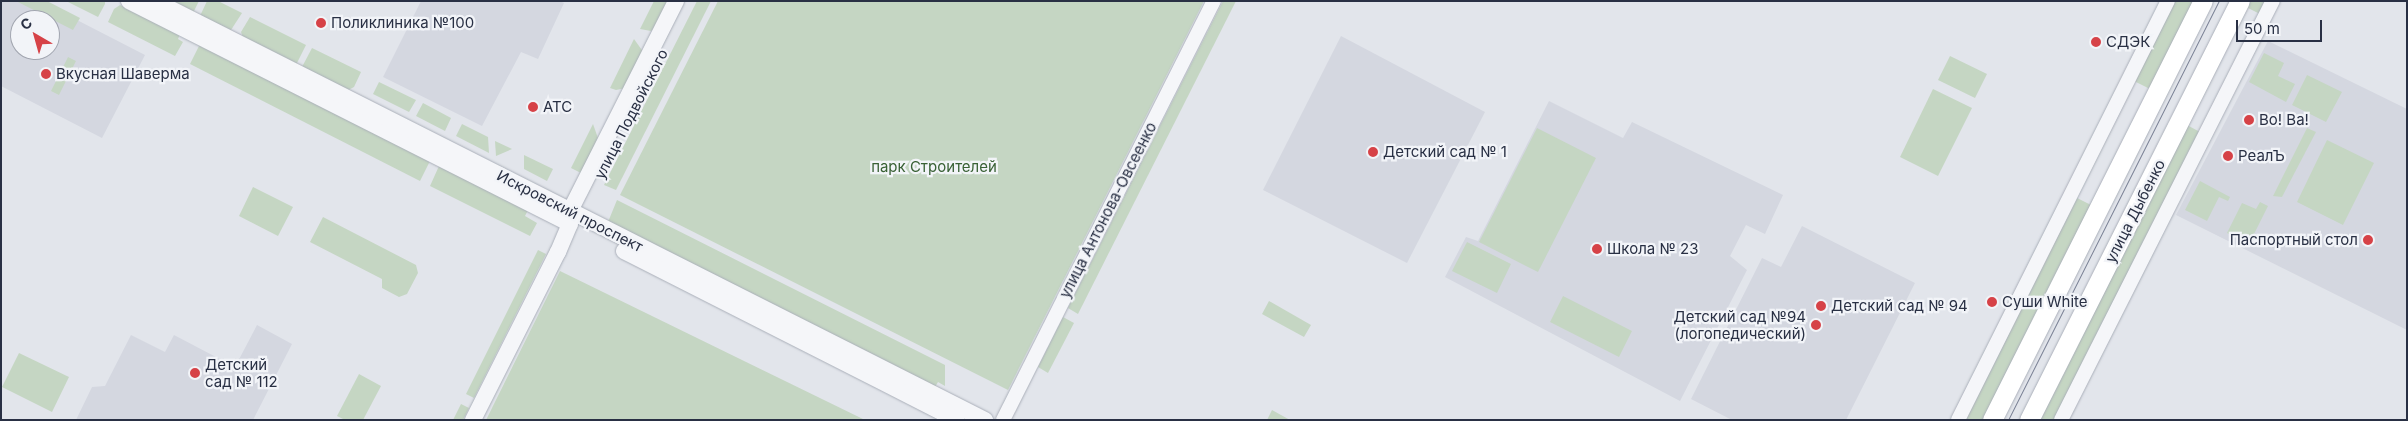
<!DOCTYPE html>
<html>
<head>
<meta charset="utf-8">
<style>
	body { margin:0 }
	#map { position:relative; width:2408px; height:421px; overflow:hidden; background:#e2e5eb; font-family:Inter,sans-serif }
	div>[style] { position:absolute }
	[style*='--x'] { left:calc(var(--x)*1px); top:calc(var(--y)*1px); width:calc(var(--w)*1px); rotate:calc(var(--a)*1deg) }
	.built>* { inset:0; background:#d4d7e0 }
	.green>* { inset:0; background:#c5d6c3 }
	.roads { filter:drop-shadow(0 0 1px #aaafb9) drop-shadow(0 0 1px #aaafb9) }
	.minor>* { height:14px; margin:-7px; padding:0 7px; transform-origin:7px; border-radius:7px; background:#f5f6f9 }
	.tertiary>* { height:16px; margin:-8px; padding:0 8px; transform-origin:8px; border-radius:8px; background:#f5f6f9 }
	.secondary>* { height:19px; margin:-9.5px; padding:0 9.5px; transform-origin:9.5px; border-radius:9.5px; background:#fff }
	.tram>* { height:1px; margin:-0.5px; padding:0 0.5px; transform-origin:0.5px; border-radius:0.5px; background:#7b8296 }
	.dots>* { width:14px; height:14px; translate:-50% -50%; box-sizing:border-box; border:2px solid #f2f4f8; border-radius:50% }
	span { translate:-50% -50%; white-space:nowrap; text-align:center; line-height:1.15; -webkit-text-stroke:4.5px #f2f4f8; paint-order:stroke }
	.poi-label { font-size:15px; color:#293044 }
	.left { translate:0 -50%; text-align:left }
	.right { translate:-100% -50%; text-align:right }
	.street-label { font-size:15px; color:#293044 }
	.park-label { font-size:15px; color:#396135 }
	.frame { position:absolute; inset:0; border:2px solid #293044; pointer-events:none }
	.north { position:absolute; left:10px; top:10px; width:50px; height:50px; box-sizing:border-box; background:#f2f4f8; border:1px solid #a2a6b0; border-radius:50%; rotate:322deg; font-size:14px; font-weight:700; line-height:20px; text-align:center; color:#293044 }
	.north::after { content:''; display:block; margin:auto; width:18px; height:22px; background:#d64247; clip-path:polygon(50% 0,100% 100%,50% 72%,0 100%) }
	.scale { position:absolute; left:2236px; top:20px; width:86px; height:22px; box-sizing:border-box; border:2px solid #293044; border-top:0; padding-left:6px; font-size:15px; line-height:18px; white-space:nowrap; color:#293044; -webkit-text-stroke:4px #f2f4f8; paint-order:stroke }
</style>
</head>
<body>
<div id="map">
	<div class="built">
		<div style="clip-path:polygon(evenodd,1px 1px,40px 1px,145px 55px,102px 138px,1px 86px,1px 1px,20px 20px,50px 20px,50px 50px,20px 50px,20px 20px)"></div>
		<div style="clip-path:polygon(421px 1px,560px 1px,564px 3px,538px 59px,521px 52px,482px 126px,383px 77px)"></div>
		<div style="clip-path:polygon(1341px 36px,1485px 112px,1407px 263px,1263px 190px)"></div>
		<div style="clip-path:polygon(2268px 41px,2407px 109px,2407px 330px,2176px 215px)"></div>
		<div style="clip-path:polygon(1549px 101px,1623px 138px,1632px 122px,1783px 195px,1765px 234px,1746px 225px,1730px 256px,1747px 270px,1680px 401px,1445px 277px,1466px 237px,1478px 241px)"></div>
		<div style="clip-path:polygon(1802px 226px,1915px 283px,1846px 420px,1732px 420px,1691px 399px,1762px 258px,1781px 267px)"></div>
		<div style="clip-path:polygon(257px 325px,292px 344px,253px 420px,76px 420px,92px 387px,105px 386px,131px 335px,165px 352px,174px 335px,235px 367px)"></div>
	</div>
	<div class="green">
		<div style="clip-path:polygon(16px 1px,47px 1px,80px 18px,73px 30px)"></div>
		<div style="clip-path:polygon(66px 1px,105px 1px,105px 4px,98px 17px)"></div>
		<div style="clip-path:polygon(171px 1px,199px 1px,193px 13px)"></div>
		<div style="clip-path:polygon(207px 1px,218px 1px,242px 13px,231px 30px,200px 16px)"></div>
		<div style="clip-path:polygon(654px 1px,669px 1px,655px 28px,651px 31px,640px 29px)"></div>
		<div style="clip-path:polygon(697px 1px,711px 1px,616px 190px,604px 185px)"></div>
		<div style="clip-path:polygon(718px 1px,1204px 1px,1008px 390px,620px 195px)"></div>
		<div style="clip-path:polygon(1223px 1px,1236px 1px,1078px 314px,1068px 308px)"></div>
		<div style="clip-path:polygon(2175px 1px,2195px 1px,2150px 89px,2134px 81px)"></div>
		<div style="clip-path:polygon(2250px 1px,2266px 1px,2260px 14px,2248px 8px)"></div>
		<div style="clip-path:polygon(120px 5px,180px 34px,178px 39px,183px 42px,175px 56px,108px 22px,114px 9px)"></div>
		<div style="clip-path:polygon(250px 17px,306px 45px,296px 65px,243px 37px,241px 32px)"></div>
		<div style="clip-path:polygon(634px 39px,644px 53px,626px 88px,616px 90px,610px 88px)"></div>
		<div style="clip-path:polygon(200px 44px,430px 161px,420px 181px,190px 64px)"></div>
		<div style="clip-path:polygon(312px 48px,361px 72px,354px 87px,348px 90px,302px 67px)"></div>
		<div style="clip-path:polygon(2264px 53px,2284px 63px,2278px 76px,2295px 84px,2286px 102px,2249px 82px)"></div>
		<div style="clip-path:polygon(1950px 56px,1987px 74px,1975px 98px,1938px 80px)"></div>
		<div style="clip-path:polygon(68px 57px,76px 61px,59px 95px,51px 91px)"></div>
		<div style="clip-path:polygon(2307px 75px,2342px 92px,2326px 122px,2292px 105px)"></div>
		<div style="clip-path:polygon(379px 82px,416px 100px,409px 112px,373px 94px)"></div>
		<div style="clip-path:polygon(1933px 89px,1972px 108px,1938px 176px,1900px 157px)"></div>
		<div style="clip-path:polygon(423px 103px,451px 118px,445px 131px,416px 116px)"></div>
		<div style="clip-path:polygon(462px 124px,488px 137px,489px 153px,456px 136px)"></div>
		<div style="clip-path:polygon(593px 124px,599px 141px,583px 174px,571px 168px)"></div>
		<div style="clip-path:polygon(2185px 124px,2200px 132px,2054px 420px,2035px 420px)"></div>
		<div style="clip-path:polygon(1537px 128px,1596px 158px,1538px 272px,1479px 242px)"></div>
		<div style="clip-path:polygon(2307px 128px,2316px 132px,2282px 197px,2273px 196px)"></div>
		<div style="clip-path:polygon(2327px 140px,2374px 163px,2343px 225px,2297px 202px)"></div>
		<div style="clip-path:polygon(495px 141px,512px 149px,496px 156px)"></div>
		<div style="clip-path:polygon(524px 155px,553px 169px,547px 181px,524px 169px)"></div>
		<div style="clip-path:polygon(439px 166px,528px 210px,525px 216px,537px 223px,530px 236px,430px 186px)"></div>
		<div style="clip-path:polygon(2200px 181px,2230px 197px,2228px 201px,2219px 197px,2207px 221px,2185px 210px)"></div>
		<div style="clip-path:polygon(253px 187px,293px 207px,278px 236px,239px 216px)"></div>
		<div style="clip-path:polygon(2077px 198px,2091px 205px,1985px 420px,1965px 420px)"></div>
		<div style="clip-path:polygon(617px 200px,945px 365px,945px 386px,938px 382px,935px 387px,608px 222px)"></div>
		<div style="clip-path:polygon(2260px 202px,2268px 206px,2249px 244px,2227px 233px,2242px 203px,2256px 209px)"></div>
		<div style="clip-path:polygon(323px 217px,416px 265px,418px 273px,407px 294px,399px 297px,382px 288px,382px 279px,310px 242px)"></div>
		<div style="clip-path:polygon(1467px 242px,1511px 264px,1497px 293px,1452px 271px)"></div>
		<div style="clip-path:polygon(538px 250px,546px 254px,474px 398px,466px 394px)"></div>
		<div style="clip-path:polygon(560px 271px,865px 420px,486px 420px)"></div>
		<div style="clip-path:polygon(1563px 296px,1632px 331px,1619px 357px,1550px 322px)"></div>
		<div style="clip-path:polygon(1269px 301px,1311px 325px,1304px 337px,1262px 314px)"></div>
		<div style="clip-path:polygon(1063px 317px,1074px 323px,1048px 373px,1038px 367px)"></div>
		<div style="clip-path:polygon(19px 353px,69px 377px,52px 412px,2px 387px)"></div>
		<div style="clip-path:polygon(359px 374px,381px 386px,363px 420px,345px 420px,337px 416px)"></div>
		<div style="clip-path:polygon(461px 404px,469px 408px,463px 420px,453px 420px)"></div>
		<div style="clip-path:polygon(1272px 410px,1290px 420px,1267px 420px)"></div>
	</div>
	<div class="roads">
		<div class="minor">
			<div style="--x:1003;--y:420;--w:469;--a:-63.3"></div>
			<div style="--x:1958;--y:420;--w:469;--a:-63.4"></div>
			<div style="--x:2061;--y:420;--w:470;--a:-63.2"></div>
		</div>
		<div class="tertiary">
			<div style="--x:129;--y:1;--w:491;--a:26.8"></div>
			<div style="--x:155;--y:1;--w:930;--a:26.79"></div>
			<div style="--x:624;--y:251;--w:373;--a:26.9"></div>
			<div style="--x:473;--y:420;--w:188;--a:-63.2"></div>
			<div style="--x:558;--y:252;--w:30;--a:-67"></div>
			<div style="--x:570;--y:224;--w:13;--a:-90"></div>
			<div style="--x:570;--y:211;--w:235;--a:-63.2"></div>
		</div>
		<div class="secondary">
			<div style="--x:1992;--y:420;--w:469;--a:-63.3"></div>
			<div style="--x:2029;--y:420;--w:469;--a:-63.3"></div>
		</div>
	</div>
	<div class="tram">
		<div style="--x:2008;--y:420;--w:469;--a:-63.3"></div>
	</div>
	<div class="dots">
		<div style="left:321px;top:23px;background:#d64247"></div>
		<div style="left:2096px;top:42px;background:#d64247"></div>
		<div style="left:46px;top:74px;background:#d64247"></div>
		<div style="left:533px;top:107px;background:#d64247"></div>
		<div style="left:2249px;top:120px;background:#d64247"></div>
		<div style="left:1373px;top:152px;background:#d64247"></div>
		<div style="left:2228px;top:156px;background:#d64247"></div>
		<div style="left:2368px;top:240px;background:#d64247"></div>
		<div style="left:1597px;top:249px;background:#d64247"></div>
		<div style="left:1992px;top:302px;background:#d64247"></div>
		<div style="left:1821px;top:306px;background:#d64247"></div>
		<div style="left:1816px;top:325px;background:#d64247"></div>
		<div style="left:195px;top:373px;background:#d64247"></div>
	</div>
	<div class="poi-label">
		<span class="left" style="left:331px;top:23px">Поликлиника №100</span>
		<span class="left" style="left:2106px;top:42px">СДЭК</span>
		<span class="left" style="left:56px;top:74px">Вкусная Шаверма</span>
		<span class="left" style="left:543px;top:107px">АТС</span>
		<span class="left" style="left:2259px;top:120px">Во! Ва!</span>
		<span class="left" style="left:1383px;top:152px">Детский сад № 1</span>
		<span class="left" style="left:2238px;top:156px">РеалЪ</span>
		<span class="right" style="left:2358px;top:240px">Паспортный стол</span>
		<span class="left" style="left:1607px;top:249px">Школа № 23</span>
		<span class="left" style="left:2002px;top:302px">Суши White</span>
		<span class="left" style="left:1831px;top:306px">Детский сад № 94</span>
		<span class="right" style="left:1806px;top:325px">Детский сад №94<br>(логопедический)</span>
		<span class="left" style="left:205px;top:373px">Детский<br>сад № 112</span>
	</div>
	<div class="street-label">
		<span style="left:631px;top:114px;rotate:-63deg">улица Подвойского</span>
		<span style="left:1108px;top:210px;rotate:-63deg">улица Антонова-Овсеенко</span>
		<span style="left:570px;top:211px;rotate:27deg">Искровский проспект</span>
		<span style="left:2135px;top:211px;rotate:-63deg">улица Дыбенко</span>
	</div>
	<div class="park-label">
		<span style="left:934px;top:167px">парк Строителей</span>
	</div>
	<div class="frame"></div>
	<div class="north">С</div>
	<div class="scale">50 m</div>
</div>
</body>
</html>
